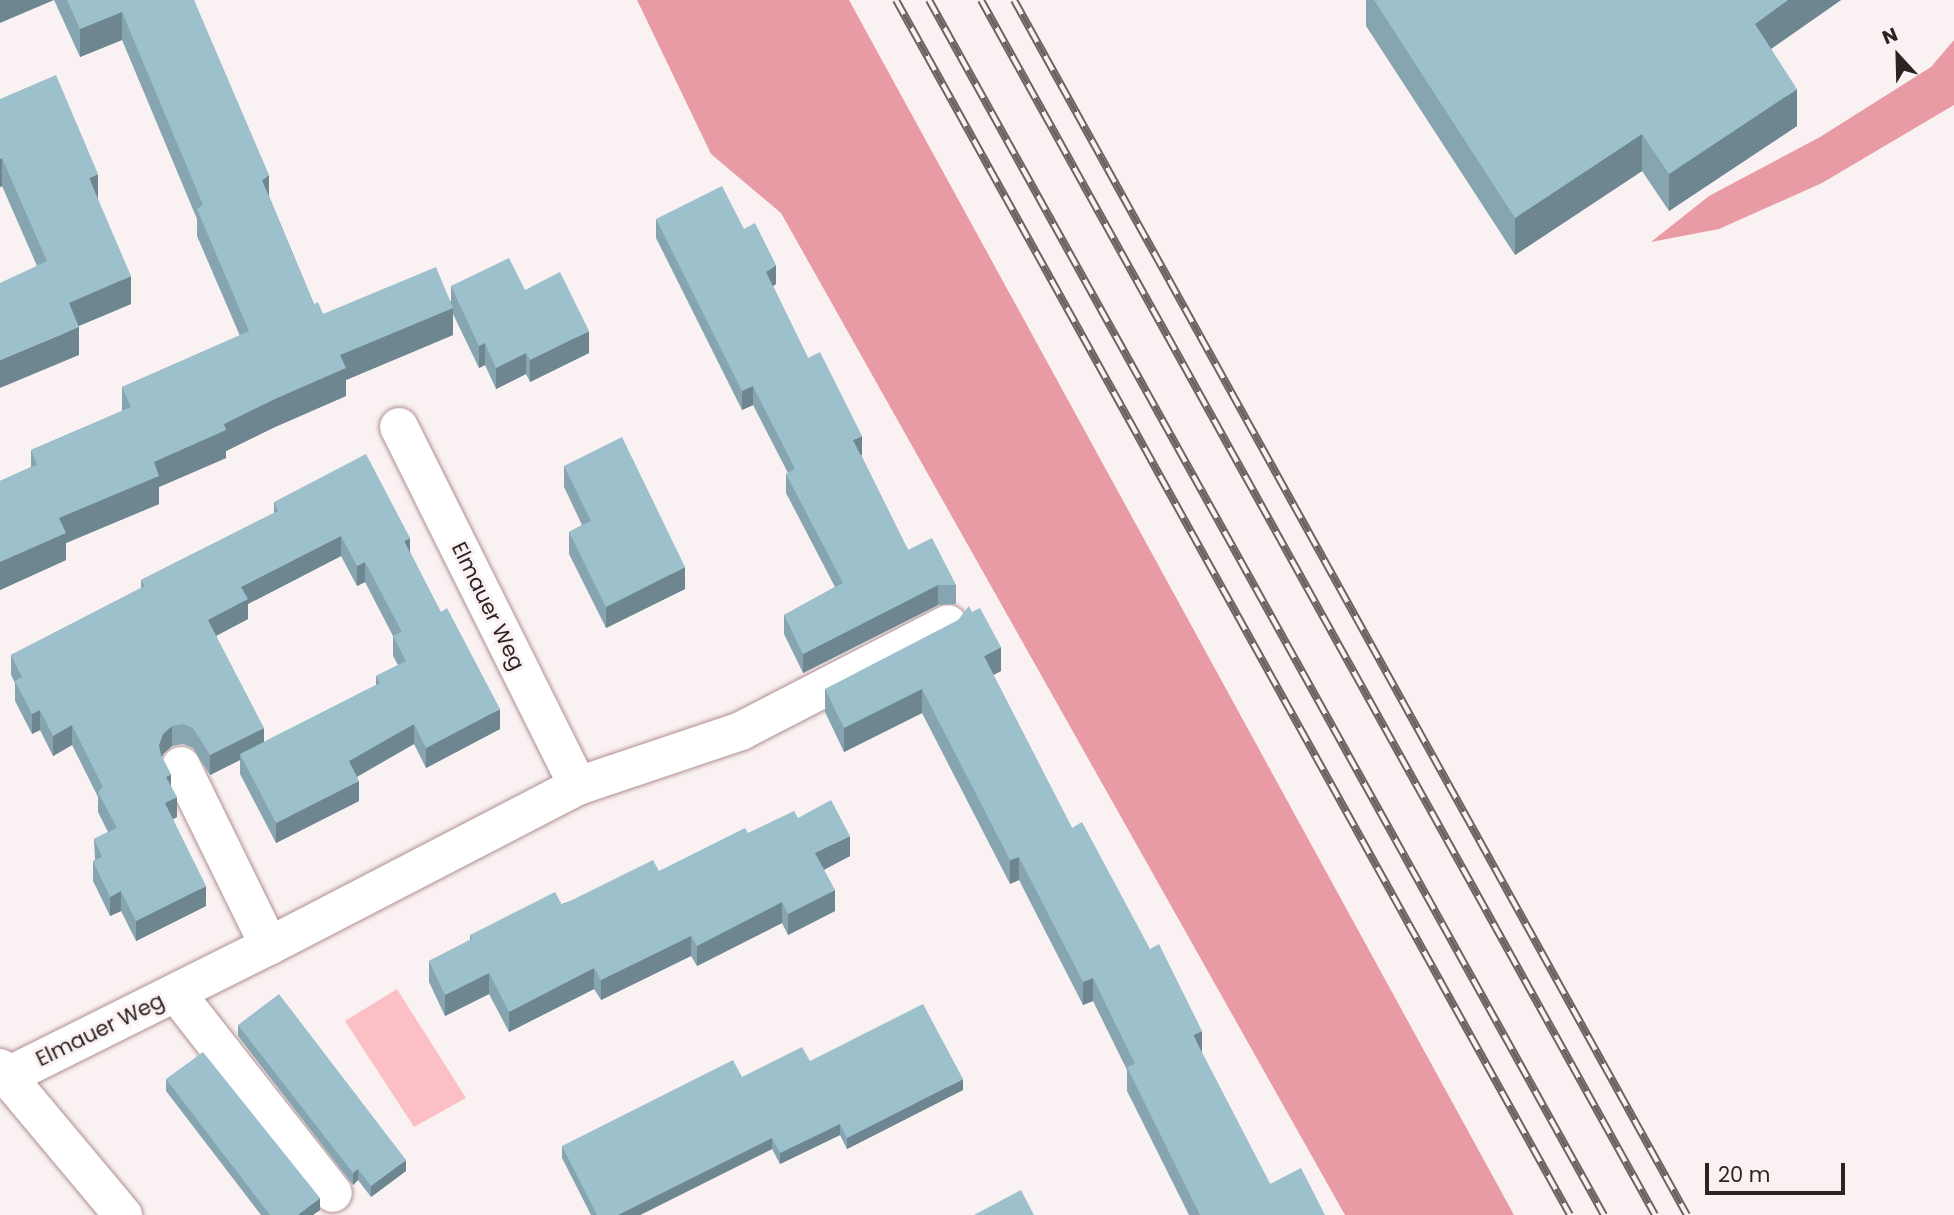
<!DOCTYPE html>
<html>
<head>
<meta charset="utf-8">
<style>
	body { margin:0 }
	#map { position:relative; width:1954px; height:1215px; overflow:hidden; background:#faf2f2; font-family:Poppins,sans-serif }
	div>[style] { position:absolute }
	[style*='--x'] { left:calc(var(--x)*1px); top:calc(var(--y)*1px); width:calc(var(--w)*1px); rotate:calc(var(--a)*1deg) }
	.green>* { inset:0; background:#fcbfc6 }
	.forest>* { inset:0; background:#e89ba5 }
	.roads { filter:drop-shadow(0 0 2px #b08e91) drop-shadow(0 0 2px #b08e91) }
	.minor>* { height:38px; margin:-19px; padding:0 19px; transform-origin:19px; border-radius:19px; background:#fff }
	.rail>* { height:8px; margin-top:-4px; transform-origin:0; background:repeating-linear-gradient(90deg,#faf2f2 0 16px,#6e6363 0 32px); box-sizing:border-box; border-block:2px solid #6e6363 }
	.wall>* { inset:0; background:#87a5b0 }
	.shaded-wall>* { inset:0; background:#6e8690 }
	.building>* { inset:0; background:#9dc0cd }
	span { translate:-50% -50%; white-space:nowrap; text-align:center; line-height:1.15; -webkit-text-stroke:6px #faf2f2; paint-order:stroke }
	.street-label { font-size:21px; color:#2f2223 }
	.north { position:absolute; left:1863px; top:21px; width:70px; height:70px; -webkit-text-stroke:5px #faf2f2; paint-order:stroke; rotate:338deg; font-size:19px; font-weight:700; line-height:28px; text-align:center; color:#2f2223 }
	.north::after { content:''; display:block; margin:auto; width:24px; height:32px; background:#2f2223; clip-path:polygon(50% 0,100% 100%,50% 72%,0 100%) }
	.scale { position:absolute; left:1705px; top:1163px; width:140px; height:32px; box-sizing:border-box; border:4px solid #2f2223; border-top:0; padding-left:9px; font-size:21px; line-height:24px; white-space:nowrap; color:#2f2223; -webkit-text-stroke:5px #faf2f2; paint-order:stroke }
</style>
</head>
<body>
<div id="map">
	<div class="green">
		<div style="clip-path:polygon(397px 989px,466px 1098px,414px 1127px,345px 1021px)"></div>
	</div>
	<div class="forest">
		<div style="clip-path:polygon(637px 0,849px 0,1514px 1215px,1345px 1215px,781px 213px,711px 154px)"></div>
		<div style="clip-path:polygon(1954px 40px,1954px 105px,1822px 183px,1719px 229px,1651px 242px,1709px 196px,1820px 137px,1931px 67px)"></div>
	</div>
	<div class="roads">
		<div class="minor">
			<div style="--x:399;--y:427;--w:401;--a:63.5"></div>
			<div style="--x:181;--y:766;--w:200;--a:63.9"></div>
			<div style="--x:176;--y:993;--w:254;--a:51.9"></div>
			<div style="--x:0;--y:1068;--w:192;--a:50.1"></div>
			<div style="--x:6;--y:1077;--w:294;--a:-26.5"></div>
			<div style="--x:269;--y:946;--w:348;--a:-27.4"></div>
			<div style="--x:578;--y:786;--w:172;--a:-18.6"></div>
			<div style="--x:741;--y:731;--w:233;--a:-27.3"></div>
		</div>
	</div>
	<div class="rail">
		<div style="--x:896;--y:0;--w:1389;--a:60.98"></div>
		<div style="--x:929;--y:0;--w:1390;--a:60.95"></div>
		<div style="--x:981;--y:0;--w:1389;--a:60.98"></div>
		<div style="--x:1014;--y:0;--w:1389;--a:61.02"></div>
	</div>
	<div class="wall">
		<div style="clip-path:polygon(54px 0,194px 0,269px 196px,314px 304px,323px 314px,451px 301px,451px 286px,525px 290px,589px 353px,530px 382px,526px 374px,496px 389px,485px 365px,479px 368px,453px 314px,453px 335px,346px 380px,346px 396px,275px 427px,226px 451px,226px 458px,159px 487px,159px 504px,66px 543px,66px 560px,0 590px,0 481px,31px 467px,31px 450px,122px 411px,122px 387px,240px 336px,197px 236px,197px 219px,122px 40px,80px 57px)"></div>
		<div style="clip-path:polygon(1366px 0,1841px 0,1771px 49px,1797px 126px,1669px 211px,1642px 171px,1515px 255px,1366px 26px)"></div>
		<div style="clip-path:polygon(0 99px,98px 200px,131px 304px,79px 326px,79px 355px,37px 266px,2px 186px,0 187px)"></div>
		<div style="clip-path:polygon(656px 219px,744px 229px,776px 284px,773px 286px,808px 358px,862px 455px,861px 455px,908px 550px,956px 585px,956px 604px,938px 605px,803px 673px,784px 634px,784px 615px,835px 587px,786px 493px,786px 474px,788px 473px,753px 405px,742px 410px,656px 238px)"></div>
		<div style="clip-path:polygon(564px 466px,685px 589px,606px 628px,569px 554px,569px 532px,582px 525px,564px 487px)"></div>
		<div style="clip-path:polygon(evenodd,274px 502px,410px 552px,500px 729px,426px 768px,414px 744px,357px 777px,359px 801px,276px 843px,240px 774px,240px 760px,210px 775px,193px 748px,183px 744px,172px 746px,163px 754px,162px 757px,171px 786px,177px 817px,173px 819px,206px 906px,136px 941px,121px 911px,110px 916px,93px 881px,93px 861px,95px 860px,94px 839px,108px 832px,98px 812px,98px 797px,72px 745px,53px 756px,40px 730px,32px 734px,15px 701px,15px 683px,11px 675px,11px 655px,141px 588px,141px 580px,274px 513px,274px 502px,341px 556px,357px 586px,365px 582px,393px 636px,393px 656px,398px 665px,376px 676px,376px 685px,264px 742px,216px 636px,248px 619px,248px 604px,341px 556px)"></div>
		<div style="clip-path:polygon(1001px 671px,993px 675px,1072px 828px,1202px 1053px,1270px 1184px,1325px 1215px,1189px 1215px,1127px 1091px,1127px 1070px,1093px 1001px,1083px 1005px,1019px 880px,1010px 884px,922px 713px,844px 752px,825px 712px,825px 689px)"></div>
		<div style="clip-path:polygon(798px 818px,850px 856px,824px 870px,835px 911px,788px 935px,782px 923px,697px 966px,691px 956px,601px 1000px,594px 989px,509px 1032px,489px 994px,445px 1016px,429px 982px,429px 961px,470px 940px,470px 935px,659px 871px,748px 833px)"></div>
		<div style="clip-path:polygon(238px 1025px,406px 1171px,371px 1197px,358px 1180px,353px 1185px,238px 1036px)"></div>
		<div style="clip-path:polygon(810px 1061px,963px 1090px,847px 1149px,840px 1135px,780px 1164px,772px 1149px,640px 1215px,591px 1215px,562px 1158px,562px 1146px,742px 1077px)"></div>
		<div style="clip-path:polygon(166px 1079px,320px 1210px,313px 1215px,261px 1215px,166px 1091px)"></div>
	</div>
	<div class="shaded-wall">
		<div style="clip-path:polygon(0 0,54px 0,0 23px)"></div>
		<div style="clip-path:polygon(1788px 0,1841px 0,1755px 60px,1755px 24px)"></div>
		<div style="clip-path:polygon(122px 12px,122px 40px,80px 57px,80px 29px)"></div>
		<div style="clip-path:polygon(1797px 89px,1797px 126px,1669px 211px,1669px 174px)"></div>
		<div style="clip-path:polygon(1642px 134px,1642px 171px,1515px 255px,1515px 218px)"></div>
		<div style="clip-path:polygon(2px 158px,2px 186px,0 187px,0 159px)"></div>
		<div style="clip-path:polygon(98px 174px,98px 202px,89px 178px)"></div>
		<div style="clip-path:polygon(269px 175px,269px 203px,262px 180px)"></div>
		<div style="clip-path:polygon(776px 265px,776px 284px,766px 291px,766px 272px)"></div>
		<div style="clip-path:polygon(131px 276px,131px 304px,69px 330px,69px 303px)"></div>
		<div style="clip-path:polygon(453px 308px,453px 335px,346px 380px,346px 396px,275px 427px,226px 451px,226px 458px,159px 487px,159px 504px,66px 543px,66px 560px,0 590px,0 562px,59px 518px,154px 462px,224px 424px,340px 355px)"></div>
		<div style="clip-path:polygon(79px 327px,79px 355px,0 388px,0 360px)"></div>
		<div style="clip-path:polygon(589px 331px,589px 353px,530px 382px,530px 360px)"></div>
		<div style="clip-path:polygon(485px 343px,485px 365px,479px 368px,479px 346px)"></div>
		<div style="clip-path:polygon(526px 353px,526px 374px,496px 389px,496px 368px)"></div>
		<div style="clip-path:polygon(753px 386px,753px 405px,742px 410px,742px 391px)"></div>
		<div style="clip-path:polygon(862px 436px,862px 455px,853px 459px,853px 440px)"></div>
		<div style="clip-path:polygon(341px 536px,341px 556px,248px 604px,248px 619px,208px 640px,208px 620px,241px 587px)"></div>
		<div style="clip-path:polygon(410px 538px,410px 558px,404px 541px)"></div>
		<div style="clip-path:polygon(365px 562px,365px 582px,357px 586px,357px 566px)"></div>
		<div style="clip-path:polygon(685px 567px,685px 589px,606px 628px,606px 607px)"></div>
		<div style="clip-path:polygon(938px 585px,938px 605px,803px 673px,803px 654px)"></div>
		<div style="clip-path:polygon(1001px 647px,1001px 671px,984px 680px,984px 656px)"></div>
		<div style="clip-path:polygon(922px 689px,922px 713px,844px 752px,844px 728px)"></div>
		<div style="clip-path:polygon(500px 709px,500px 729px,426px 768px,426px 748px)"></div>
		<div style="clip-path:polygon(40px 710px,40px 730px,32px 734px,32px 714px)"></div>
		<div style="clip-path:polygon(414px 724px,414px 744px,349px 781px,349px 761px)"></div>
		<div style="clip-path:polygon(72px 725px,72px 745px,53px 756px,53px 736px)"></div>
		<div style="clip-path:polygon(172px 726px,172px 746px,163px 754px,159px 765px,159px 745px,163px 734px)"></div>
		<div style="clip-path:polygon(264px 728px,264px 748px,240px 754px,240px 760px,210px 775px,210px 755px)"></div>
		<div style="clip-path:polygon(171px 774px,171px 794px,166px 777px)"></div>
		<div style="clip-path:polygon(359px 781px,359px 801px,276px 843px,276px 823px)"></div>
		<div style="clip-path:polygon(177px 797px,177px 817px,165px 823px,165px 803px)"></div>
		<div style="clip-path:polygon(850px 836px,850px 856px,815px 874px,815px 853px)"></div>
		<div style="clip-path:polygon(1019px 857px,1019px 880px,1010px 884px,1010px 860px)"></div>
		<div style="clip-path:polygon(206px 886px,206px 906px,136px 941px,136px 921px)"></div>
		<div style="clip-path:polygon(835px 890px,835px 911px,788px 935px,788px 914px)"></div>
		<div style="clip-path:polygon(121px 891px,121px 911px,110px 916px,110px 897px)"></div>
		<div style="clip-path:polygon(782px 902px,782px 923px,697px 966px,697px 946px)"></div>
		<div style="clip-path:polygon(691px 936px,691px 956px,601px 1000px,601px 980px)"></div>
		<div style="clip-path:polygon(594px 968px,594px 989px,509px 1032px,509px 1012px)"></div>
		<div style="clip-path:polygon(489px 973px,489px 994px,445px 1016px,445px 995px)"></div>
		<div style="clip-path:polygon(1093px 978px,1093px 1001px,1083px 1005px,1083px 982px)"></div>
		<div style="clip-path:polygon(1202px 1031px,1202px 1054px,1193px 1035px)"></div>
		<div style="clip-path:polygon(963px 1079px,963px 1090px,847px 1149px,847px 1138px)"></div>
		<div style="clip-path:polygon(840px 1124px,840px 1135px,780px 1164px,780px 1153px)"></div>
		<div style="clip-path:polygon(772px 1138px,772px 1149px,640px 1215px,618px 1215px)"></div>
		<div style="clip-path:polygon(406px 1160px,406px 1171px,371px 1197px,371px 1186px)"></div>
		<div style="clip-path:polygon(358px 1169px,358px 1180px,353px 1185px,353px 1173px)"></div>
		<div style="clip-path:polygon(320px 1198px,320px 1210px,313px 1215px,298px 1215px)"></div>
	</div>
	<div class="building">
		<div style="clip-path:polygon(67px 0,194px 0,269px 175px,262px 180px,314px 304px,318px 302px,323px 314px,436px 267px,453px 308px,340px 355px,346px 368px,275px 399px,224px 424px,226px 430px,154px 462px,159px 476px,59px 518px,66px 533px,0 562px,0 481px,37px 465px,31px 450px,131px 407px,122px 387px,249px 331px,197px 209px,203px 205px,122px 12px,80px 29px)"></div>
		<div style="clip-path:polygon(1374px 0,1788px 0,1755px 24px,1797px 89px,1669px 174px,1642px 134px,1515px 218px)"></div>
		<div style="clip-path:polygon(56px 75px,98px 174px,89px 178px,131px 276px,69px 303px,79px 327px,0 360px,0 283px,47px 261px,2px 158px,0 159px,0 99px)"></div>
		<div style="clip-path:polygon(722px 186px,744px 229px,755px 223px,776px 265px,766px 272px,808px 358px,820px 352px,862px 436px,853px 440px,908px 550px,932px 538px,956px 585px,938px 585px,803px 654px,784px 615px,843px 583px,786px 474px,795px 469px,753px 386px,742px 391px,656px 219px)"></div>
		<div style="clip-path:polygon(509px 258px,525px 290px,560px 272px,589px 331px,530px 360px,526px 353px,496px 368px,485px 343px,479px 346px,451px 286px)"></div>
		<div style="clip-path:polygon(622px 437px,685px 567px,606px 607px,569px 532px,591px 521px,564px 466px)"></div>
		<div style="clip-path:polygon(366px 454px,410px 538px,404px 541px,441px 612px,447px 608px,500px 709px,426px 748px,414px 724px,349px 761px,359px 781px,276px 823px,240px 754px,380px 683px,376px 676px,406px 661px,393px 636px,402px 632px,365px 562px,357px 566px,341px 536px,241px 587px,248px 599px,208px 620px,264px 728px,210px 755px,193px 728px,183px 724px,172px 726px,163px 734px,159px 745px,161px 755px,171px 774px,166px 777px,177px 797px,165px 803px,206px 886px,136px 921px,121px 891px,110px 897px,93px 861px,102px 857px,94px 839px,117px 828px,98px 792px,103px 787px,72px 725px,53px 736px,40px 710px,32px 714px,15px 681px,22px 677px,11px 655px,145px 586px,141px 580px,278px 511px,274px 502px)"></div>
		<div style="clip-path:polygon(969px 606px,972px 612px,980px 608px,1001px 647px,984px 656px,1072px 828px,1082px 822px,1150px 949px,1159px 944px,1202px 1031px,1193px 1035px,1270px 1184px,1301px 1168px,1325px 1215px,1200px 1215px,1127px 1067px,1135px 1064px,1093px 978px,1083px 982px,1019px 857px,1010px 860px,922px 689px,844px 728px,825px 689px,958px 620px)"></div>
		<div style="clip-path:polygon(831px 800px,850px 836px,815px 853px,835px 890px,788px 914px,782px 902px,697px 946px,691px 936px,601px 980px,594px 968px,509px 1012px,489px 973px,445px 995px,429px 961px,472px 939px,470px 935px,555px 892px,562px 905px,653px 860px,659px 871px,745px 828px,748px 833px,794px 811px,798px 818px)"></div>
		<div style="clip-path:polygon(279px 994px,406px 1160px,371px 1186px,358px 1169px,353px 1173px,238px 1025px)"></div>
		<div style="clip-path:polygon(923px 1004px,963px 1079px,847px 1138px,840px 1124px,780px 1153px,772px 1138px,618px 1215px,597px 1215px,562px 1146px,733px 1060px,742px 1077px,802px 1047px,810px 1061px)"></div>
		<div style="clip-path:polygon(203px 1052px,320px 1198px,298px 1215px,270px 1215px,166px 1079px)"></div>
		<div style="clip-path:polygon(1021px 1190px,1034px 1215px,974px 1215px)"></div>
	</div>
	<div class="street-label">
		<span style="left:488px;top:606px;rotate:64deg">Elmauer Weg</span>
		<span style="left:100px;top:1030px;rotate:-26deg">Elmauer Weg</span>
	</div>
	<div class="north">N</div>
	<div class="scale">20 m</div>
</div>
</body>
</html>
